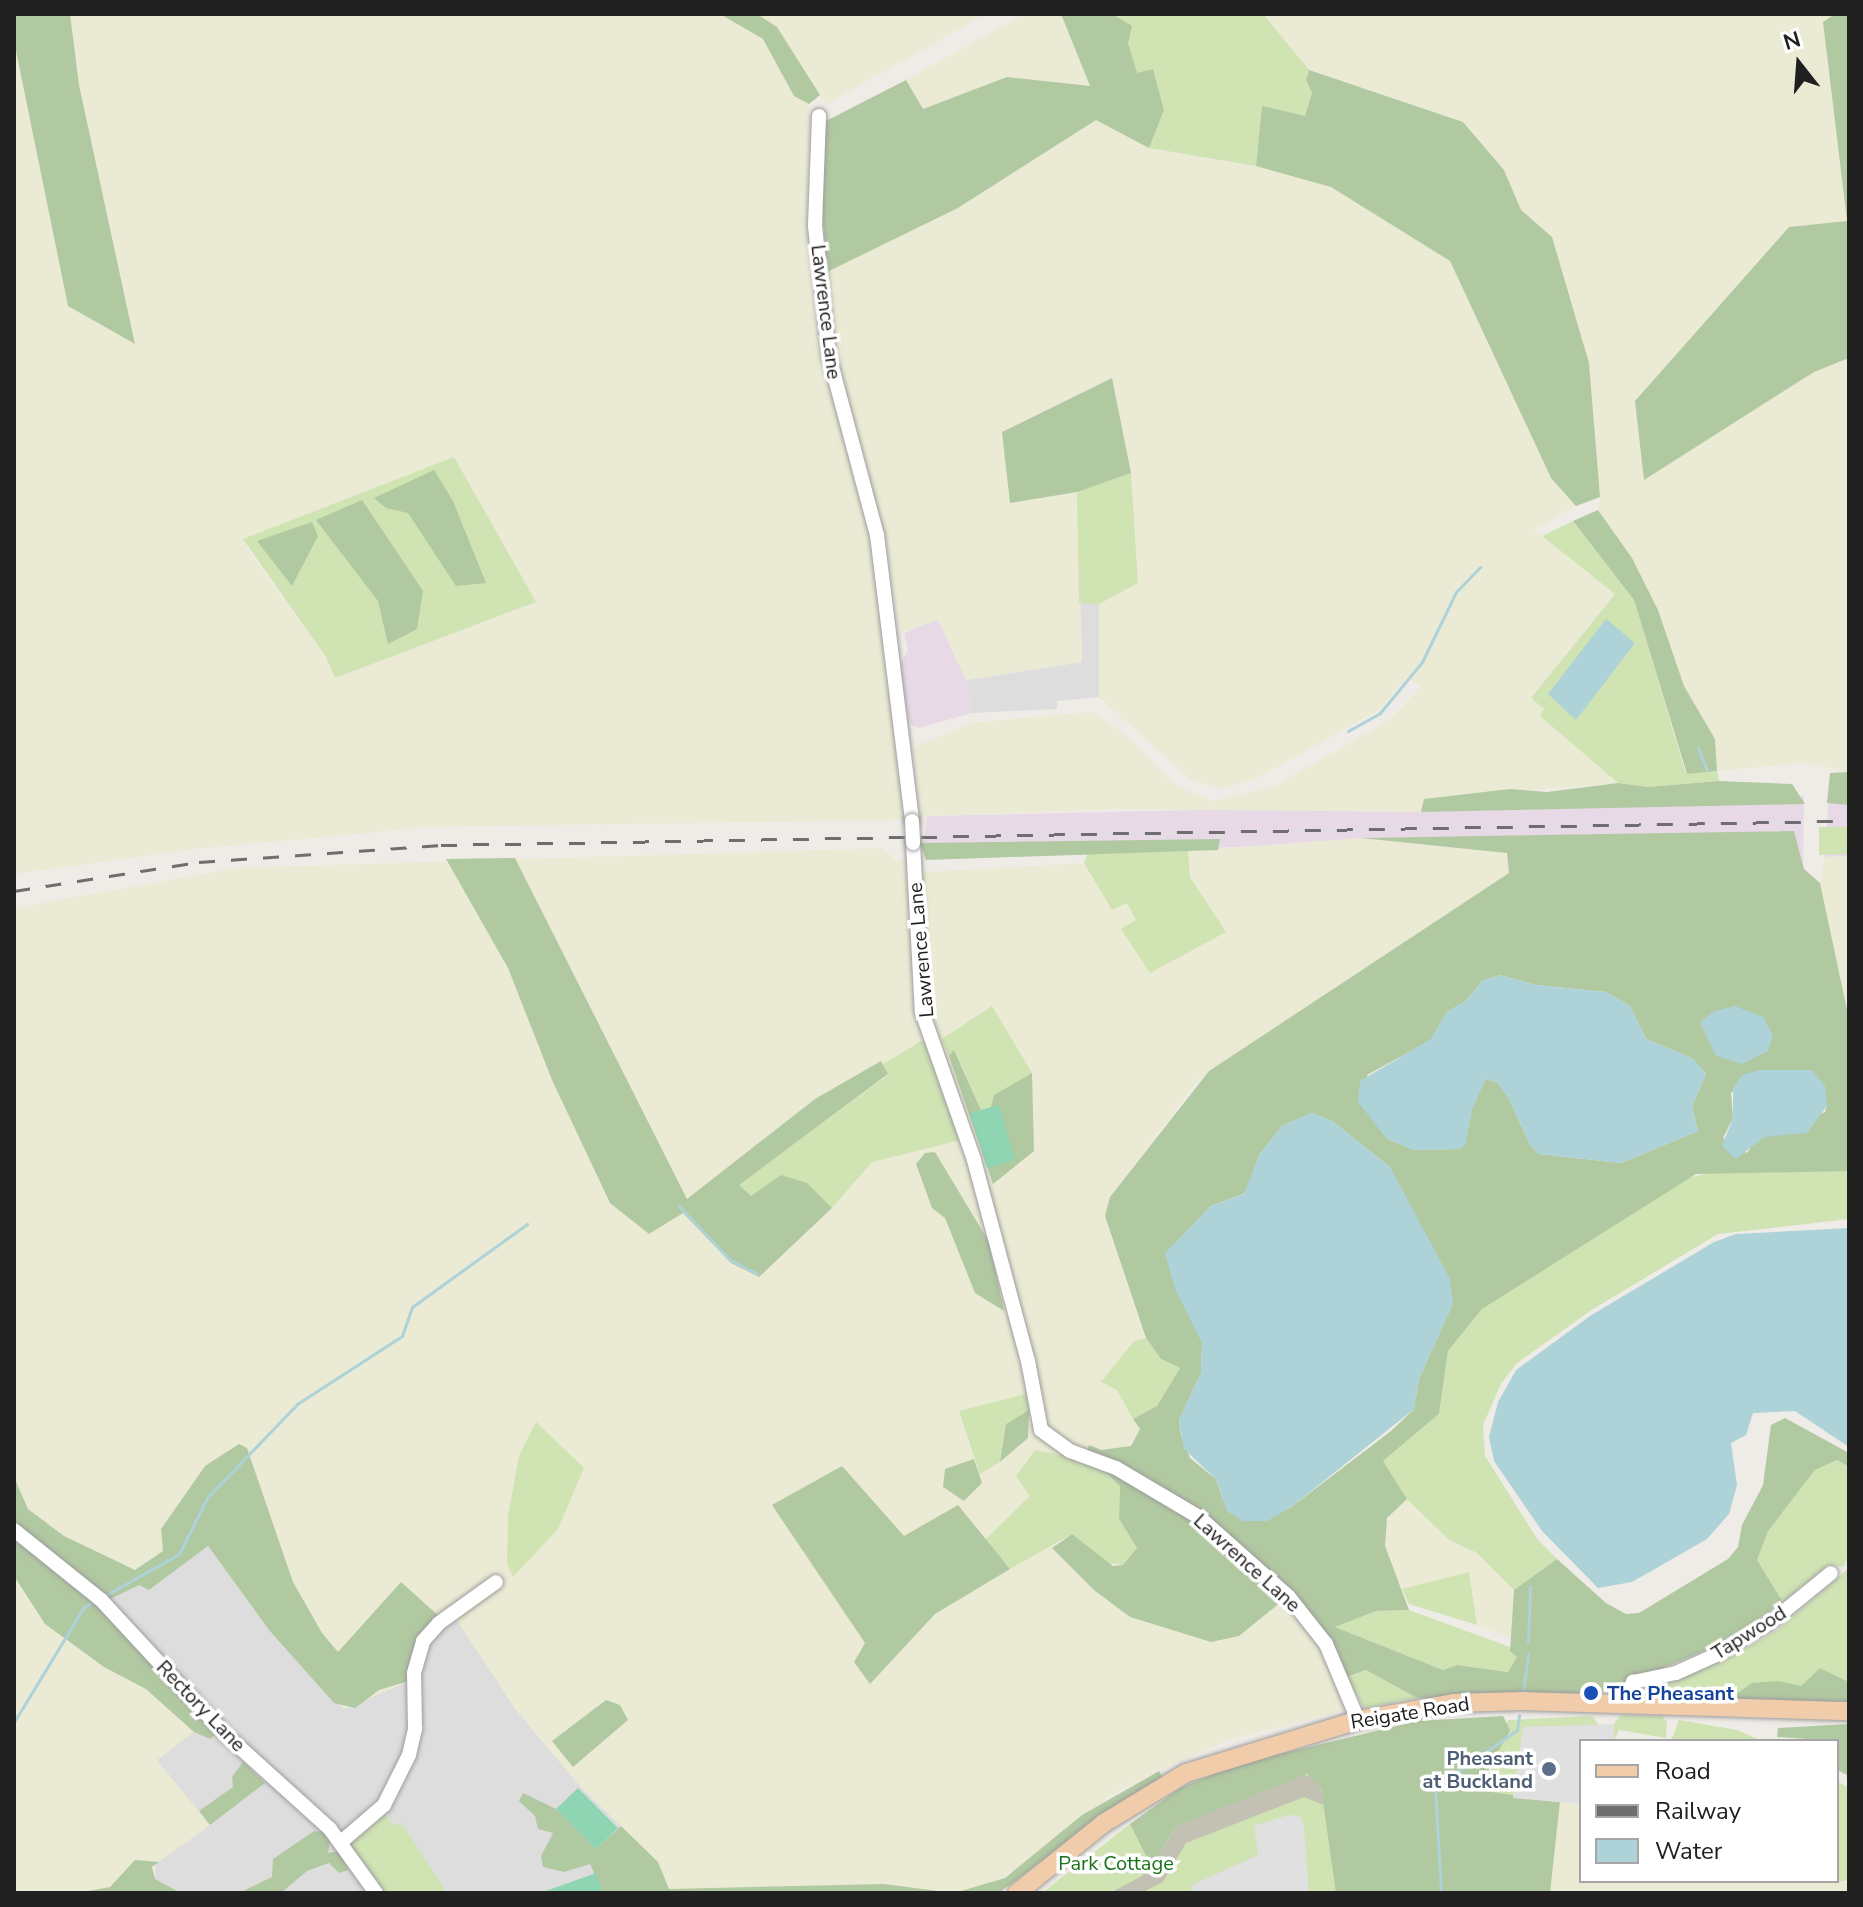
<!DOCTYPE html>
<html>
<head>
<meta charset="utf-8">
<style>
	body { margin:0 }
	#map { position:relative; width:1863px; height:1907px; overflow:hidden; background:#efece7; font-family:"Nunito Sans",sans-serif }
	div>[style] { position:absolute }
	[style*='--x'] { left:calc(var(--x)*1px); top:calc(var(--y)*1px); width:calc(var(--w)*1px); rotate:calc(var(--a)*1deg) }
	.residential>* { inset:0; background:#dedddd }
	.industrial>* { inset:0; background:#e7dae6 }
	.construction>* { inset:0; background:#c3c1b4 }
	.farmland>* { inset:0; background:#ebebd5 }
	.grass>* { inset:0; background:#cfe3b3 }
	.forest>* { inset:0; background:#b1c9a1 }
	.pitch>* { inset:0; background:#8fd5b3 }
	.parking>* { inset:0; background:#e0e0e0 }
	.water>* { inset:0; background:#add2d7 }
	.stream>* { height:3px; margin:-1.5px; padding:0 1.5px; transform-origin:1.5px; border-radius:1.5px; background:#add2d7 }
	.roads { filter:drop-shadow(0 0 2px #9d9d9d) drop-shadow(0 0 2px #9d9d9d) }
	.minor>* { height:14px; margin:-7px; padding:0 7px; transform-origin:7px; border-radius:7px; background:#fff }
	.major>* { height:18px; margin:-9px; padding:0 9px; transform-origin:9px; border-radius:9px; background:#f1ccaa }
	.rail>* { height:3px; margin-top:-1.5px; transform-origin:0; background:repeating-linear-gradient(90deg,#6e6e6e 0 16px,transparent 0 32px) }
	.bridges { filter:drop-shadow(0 0 2px #9d9d9d) drop-shadow(0 0 2px #9d9d9d) }
	.minor-bridge>* { height:14px; margin:-7px; padding:0 7px; transform-origin:7px; border-radius:7px; background:#fff }
	.dots>* { width:22px; height:22px; translate:-50% -50%; box-sizing:border-box; border:4px solid #fff; border-radius:50% }
	span { translate:-50% -50%; white-space:nowrap; text-align:center; line-height:1.15; -webkit-text-stroke:7px #fff; paint-order:stroke }
	.street-label { font-size:20px; color:#202020 }
	.transit-label { font-size:20px; color:#164399; font-weight:700 }
	.left { translate:0 -50%; text-align:left }
	.service-label { font-size:20px; color:#4e5e75; font-weight:700 }
	.right { translate:-100% -50%; text-align:right }
	.park-label { font-size:20px; color:#1a7219 }
	.frame { position:absolute; inset:0; border:16px solid #202020; pointer-events:none }
	.legend { position:absolute; left:1579px; top:1739px; width:260px; height:144px; box-sizing:border-box; background:#fff; border:2px solid #a6a6a6; margin:0; padding:10px 14px; list-style:none; font-size:24px; color:#202020 }
	.legend li { display:flex; align-items:center; gap:16px; height:40px }
	.legend b { width:40px; border:2px solid #a6a6a6 }
	.north { position:absolute; left:1759px; top:24px; width:80px; height:80px; -webkit-text-stroke:6px #fff; paint-order:stroke; rotate:343deg; font-size:22px; font-weight:700; line-height:32px; text-align:center; color:#202020 }
	.north::after { content:''; display:block; margin:auto; width:28px; height:36px; background:#202020; clip-path:polygon(50% 0,100% 100%,50% 72%,0 100%) }
</style>
</head>
<body>
<div id="map">
	<div class="residential">
		<div style="clip-path:polygon(1131px 473px,1099px 604px,1099px 697px,1057px 701px,1057px 709px,972px 713px,966px 680px,1082px 662px,1077px 492px)"></div>
		<div style="clip-path:polygon(14px 1524px,108px 1600px,208px 1546px,269px 1630px,344px 1709px,409px 1681px,419px 1640px,450px 1610px,517px 1711px,581px 1787px,658px 1862px,671px 1893px,181px 1893px,155px 1879px,157px 1759px,194px 1732px,209px 1739px,14px 1651px)"></div>
	</div>
	<div class="industrial">
		<div style="clip-path:polygon(938px 619px,966px 680px,972px 713px,919px 728px,910px 724px,904px 696px,900px 663px,908px 651px,904px 633px)"></div>
		<div style="clip-path:polygon(1849px 772px,1849px 856px,1825px 857px,1830px 773px)"></div>
		<div style="clip-path:polygon(1804px 796px,1803px 865px,1319px 843px,1087px 854px,923px 852px,927px 816px)"></div>
	</div>
	<div class="construction">
		<div style="clip-path:polygon(1298px 1773px,1317px 1778px,1321px 1788px,1336px 1893px,1110px 1893px,1152px 1868px,1176px 1826px)"></div>
	</div>
	<div class="farmland">
		<div style="clip-path:polygon(evenodd,70px 14px,986px 14px,825px 105px,820px 95px,809px 104px,807px 255px,817px 335px,877px 562px,904px 820px,432px 827px,204px 848px,14px 874px,14px 41px,68px 306px,135px 343px,79px 85px,70px 14px,246px 547px,536px 602px,335px 678px,326px 657px,246px 547px)"></div>
		<div style="clip-path:polygon(1024px 14px,1061px 14px,1090px 87px,1007px 77px,923px 109px,906px 80px)"></div>
		<div style="clip-path:polygon(1263px 14px,1835px 14px,1823px 22px,1847px 221px,1814px 372px,1849px 358px,1849px 772px,1802px 763px,1717px 771px,1715px 739px,1684px 686px,1658px 610px,1632px 558px,1598px 510px,1600px 497px,1552px 237px,1521px 210px,1504px 170px,1463px 122px,1309px 70px)"></div>
		<div style="clip-path:polygon(1097px 120px,1149px 148px,1256px 166px,1331px 187px,1450px 261px,1551px 477px,1576px 506px,1534px 530px,1615px 593px,1531px 698px,1545px 709px,1540px 716px,1618px 783px,1424px 799px,1421px 812px,1127px 809px,927px 816px,920px 821px,914px 747px,976px 722px,1092px 712px,1130px 738px,1174px 784px,1212px 801px,1275px 786px,1389px 720px,1421px 687px,1407px 677px,1379px 710px,1257px 778px,1223px 789px,1192px 781px,1099px 697px,1099px 604px,1138px 583px,1131px 473px,1112px 379px,1010px 502px,1077px 492px,1082px 662px,966px 680px,938px 620px,900px 633px,886px 542px,844px 389px,827px 272px,958px 208px)"></div>
		<div style="clip-path:polygon(evenodd,1361px 838px,1507px 853px,1509px 873px,1199px 1079px,1110px 1197px,1105px 1217px,1146px 1338px,1134px 1341px,1117px 1390px,1141px 1429px,1053px 1548px,1130px 1617px,1210px 1642px,1239px 1636px,1286px 1599px,1324px 1645px,1349px 1709px,1226px 1741px,1168px 1766px,1110px 1796px,1025px 1864px,985px 1887px,954px 1893px,884px 1884px,668px 1889px,658px 1862px,581px 1787px,517px 1711px,450px 1610px,440px 1617px,409px 1681px,344px 1709px,269px 1630px,208px 1546px,164px 1551px,135px 1571px,64px 1536px,28px 1509px,14px 1477px,14px 908px,236px 868px,883px 848px,895px 860px,907px 859px,909px 873px,1084px 863px,1112px 910px,1127px 903px,1136px 920px,1122px 929px,1226px 932px,1190px 877px,1188px 851px,1361px 838px,958px 1505px,1010px 1569px,857px 1653px,889px 1609px,958px 1505px)"></div>
		<div style="clip-path:polygon(1849px 856px,1849px 1019px,1820px 883px,1825px 857px)"></div>
		<div style="clip-path:polygon(1407px 1499px,1449px 1540px,1477px 1553px,1514px 1590px,1513px 1639px,1477px 1625px,1469px 1573px,1402px 1589px,1386px 1554px,1385px 1527px,1391px 1511px)"></div>
		<div style="clip-path:polygon(14px 1576px,46px 1624px,104px 1667px,146px 1689px,194px 1732px,157px 1760px,210px 1825px,159px 1862px,135px 1860px,110px 1887px,77px 1893px,14px 1893px)"></div>
		<div style="clip-path:polygon(1560px 1802px,1581px 1804px,1581px 1881px,1849px 1880px,1849px 1893px,1550px 1893px)"></div>
	</div>
	<div class="grass">
		<div style="clip-path:polygon(1112px 14px,1263px 14px,1309px 70px,1306px 80px,1312px 93px,1305px 116px,1262px 107px,1256px 166px,1149px 148px,1164px 110px,1153px 69px,1137px 74px)"></div>
		<div style="clip-path:polygon(454px 457px,536px 602px,335px 678px,326px 657px,243px 539px)"></div>
		<div style="clip-path:polygon(1131px 473px,1138px 583px,1099px 604px,1079px 603px,1077px 492px)"></div>
		<div style="clip-path:polygon(1573px 521px,1634px 600px,1686px 774px,1717px 771px,1719px 781px,1648px 787px,1618px 783px,1540px 716px,1544px 709px,1531px 698px,1615px 594px,1542px 536px)"></div>
		<div style="clip-path:polygon(1819px 827px,1849px 827px,1849px 854px,1819px 855px)"></div>
		<div style="clip-path:polygon(1188px 851px,1190px 877px,1226px 932px,1150px 973px,1121px 929px,1136px 920px,1127px 903px,1112px 910px,1084px 863px,1087px 854px)"></div>
		<div style="clip-path:polygon(992px 1006px,1032px 1073px,994px 1095px,991px 1107px,981px 1110px,962px 1066px,954px 1051px,949px 1056px,942px 1039px)"></div>
		<div style="clip-path:polygon(925px 1039px,961px 1140px,872px 1162px,832px 1208px,807px 1183px,751px 1196px,738px 1185px,888px 1075px,883px 1064px)"></div>
		<div style="clip-path:polygon(1801px 1169px,1849px 1171px,1849px 1219px,1718px 1234px,1593px 1309px,1517px 1363px,1501px 1384px,1483px 1425px,1485px 1456px,1538px 1540px,1557px 1559px,1514px 1590px,1477px 1553px,1449px 1540px,1407px 1499px,1383px 1461px,1439px 1414px,1448px 1351px,1482px 1309px,1682px 1179px,1718px 1171px)"></div>
		<div style="clip-path:polygon(1146px 1338px,1161px 1359px,1180px 1368px,1157px 1406px,1133px 1419px,1117px 1390px,1101px 1382px,1134px 1341px)"></div>
		<div style="clip-path:polygon(1026px 1394px,1029px 1410px,1006px 1424px,1000px 1462px,980px 1474px,959px 1411px)"></div>
		<div style="clip-path:polygon(536px 1422px,584px 1468px,558px 1529px,513px 1577px,507px 1564px,508px 1516px,519px 1456px)"></div>
		<div style="clip-path:polygon(1035px 1450px,1092px 1461px,1120px 1486px,1119px 1519px,1137px 1548px,1123px 1565px,1105px 1563px,1072px 1534px,1010px 1569px,985px 1540px,1030px 1496px,1016px 1476px)"></div>
		<div style="clip-path:polygon(1837px 1460px,1849px 1467px,1849px 1555px,1843px 1567px,1828px 1565px,1783px 1602px,1757px 1560px,1768px 1530px,1815px 1470px)"></div>
		<div style="clip-path:polygon(1849px 1568px,1849px 1682px,1820px 1668px,1801px 1686px,1735px 1703px,1653px 1695px,1650px 1689px,1656px 1684px,1722px 1662px,1776px 1631px)"></div>
		<div style="clip-path:polygon(1469px 1572px,1477px 1625px,1409px 1604px,1402px 1589px)"></div>
		<div style="clip-path:polygon(1409px 1610px,1510px 1647px,1517px 1657px,1508px 1672px,1457px 1665px,1443px 1670px,1335px 1627px,1376px 1611px)"></div>
		<div style="clip-path:polygon(1366px 1670px,1417px 1698px,1364px 1708px,1347px 1678px)"></div>
		<div style="clip-path:polygon(1621px 1715px,1662px 1716px,1667px 1722px,1666px 1738px,1619px 1730px,1614px 1741px,1614px 1724px)"></div>
		<div style="clip-path:polygon(1592px 1716px,1599px 1725px,1524px 1728px,1513px 1798px,1481px 1794px,1479px 1786px,1493px 1766px,1508px 1720px)"></div>
		<div style="clip-path:polygon(1679px 1720px,1737px 1730px,1762px 1741px,1671px 1741px)"></div>
		<div style="clip-path:polygon(1837px 1781px,1849px 1788px,1849px 1880px,1824px 1883px,1820px 1881px,1837px 1881px)"></div>
		<div style="clip-path:polygon(1304px 1797px,1324px 1805px,1336px 1893px,1141px 1893px,1163px 1882px,1186px 1843px)"></div>
		<div style="clip-path:polygon(383px 1811px,394px 1826px,401px 1822px,447px 1893px,385px 1893px,374px 1887px,348px 1848px)"></div>
		<div style="clip-path:polygon(1130px 1824px,1152px 1868px,1140px 1877px,1110px 1893px,1042px 1893px)"></div>
	</div>
	<div class="forest">
		<div style="clip-path:polygon(14px 14px,70px 14px,79px 85px,135px 344px,68px 306px,14px 41px)"></div>
		<div style="clip-path:polygon(720px 14px,757px 14px,777px 27px,820px 95px,809px 104px,794px 96px,763px 39px)"></div>
		<div style="clip-path:polygon(1061px 14px,1112px 14px,1132px 26px,1128px 43px,1137px 73px,1153px 69px,1164px 110px,1149px 148px,1096px 120px,958px 208px,827px 272px,821px 191px,826px 121px,906px 80px,923px 109px,1007px 77px,1090px 86px)"></div>
		<div style="clip-path:polygon(1835px 14px,1849px 14px,1849px 358px,1814px 372px,1644px 480px,1635px 401px,1789px 227px,1847px 221px,1823px 22px)"></div>
		<div style="clip-path:polygon(1309px 70px,1463px 122px,1504px 170px,1521px 210px,1552px 237px,1589px 363px,1600px 497px,1576px 506px,1551px 478px,1450px 261px,1331px 187px,1256px 166px,1262px 106px,1305px 116px,1312px 93px,1306px 80px)"></div>
		<div style="clip-path:polygon(1112px 378px,1131px 473px,1077px 492px,1010px 503px,1002px 432px)"></div>
		<div style="clip-path:polygon(434px 470px,453px 501px,486px 583px,456px 586px,408px 513px,386px 508px,374px 498px)"></div>
		<div style="clip-path:polygon(362px 500px,423px 591px,417px 629px,388px 644px,378px 601px,316px 520px)"></div>
		<div style="clip-path:polygon(1598px 510px,1632px 558px,1658px 610px,1684px 686px,1715px 739px,1717px 771px,1687px 774px,1634px 600px,1573px 521px)"></div>
		<div style="clip-path:polygon(312px 522px,318px 536px,292px 586px,257px 541px)"></div>
		<div style="clip-path:polygon(1849px 772px,1849px 805px,1827px 803px,1830px 773px)"></div>
		<div style="clip-path:polygon(1719px 781px,1792px 784px,1805px 804px,1421px 812px,1424px 799px,1510px 789px,1547px 792px,1618px 783px,1648px 787px)"></div>
		<div style="clip-path:polygon(evenodd,1794px 831px,1804px 869px,1820px 883px,1849px 1019px,1849px 1171px,1696px 1174px,1482px 1309px,1448px 1351px,1439px 1414px,1383px 1461px,1407px 1499px,1387px 1518px,1385px 1546px,1409px 1610px,1376px 1611px,1335px 1627px,1443px 1670px,1457px 1665px,1508px 1672px,1517px 1657px,1510px 1651px,1514px 1590px,1557px 1559px,1606px 1603px,1626px 1614px,1639px 1613px,1728px 1559px,1738px 1547px,1742px 1525px,1763px 1485px,1771px 1425px,1785px 1418px,1849px 1453px,1849px 1467px,1837px 1460px,1815px 1470px,1768px 1531px,1757px 1560px,1783px 1602px,1723px 1643px,1605px 1692px,1437px 1698px,1417px 1698px,1366px 1670px,1347px 1677px,1291px 1594px,1239px 1636px,1211px 1642px,1130px 1617px,1094px 1590px,1052px 1548px,1072px 1534px,1113px 1566px,1123px 1565px,1137px 1548px,1119px 1519px,1120px 1486px,1086px 1454px,1089px 1445px,1101px 1450px,1131px 1446px,1140px 1429px,1133px 1419px,1157px 1406px,1180px 1368px,1161px 1359px,1146px 1338px,1105px 1216px,1110px 1197px,1209px 1071px,1509px 873px,1507px 853px,1361px 838px,1794px 831px,1500px 975px,1536px 985px,1606px 992px,1630px 1006px,1646px 1039px,1692px 1058px,1706px 1074px,1692px 1106px,1698px 1131px,1621px 1163px,1539px 1154px,1530px 1145px,1509px 1099px,1497px 1082px,1485px 1079px,1472px 1109px,1465px 1144px,1459px 1149px,1414px 1150px,1386px 1138px,1367px 1075px,1431px 1040px,1447px 1012px,1466px 1001px,1482px 981px,1500px 975px,1794px 831px,1759px 1070px,1805px 1070px,1827px 1106px,1825px 1112px,1756px 1140px,1747px 1153px,1723px 1138px,1733px 1118px,1731px 1093px,1759px 1070px,1794px 831px,1312px 1113px,1332px 1121px,1390px 1167px,1453px 1303px,1419px 1379px,1414px 1409px,1391px 1431px,1290px 1508px,1223px 1500px,1216px 1479px,1190px 1458px,1181px 1435px,1179px 1420px,1201px 1373px,1202px 1343px,1166px 1253px,1211px 1206px,1243px 1194px,1251px 1186px,1259px 1155px,1282px 1126px,1312px 1113px)"></div>
		<div style="clip-path:polygon(1220px 839px,1218px 850px,926px 860px,920px 843px)"></div>
		<div style="clip-path:polygon(515px 858px,687px 1199px,815px 1099px,881px 1061px,888px 1074px,739px 1185px,751px 1196px,781px 1175px,807px 1183px,832px 1208px,759px 1277px,731px 1263px,683px 1213px,649px 1234px,610px 1203px,552px 1080px,508px 968px,446px 859px)"></div>
		<div style="clip-path:polygon(954px 1050px,981px 1110px,970px 1114px,998px 1105px,991px 1107px,994px 1095px,1032px 1073px,1034px 1151px,993px 1184px,949px 1056px)"></div>
		<div style="clip-path:polygon(935px 1152px,989px 1242px,1004px 1311px,975px 1293px,945px 1218px,932px 1208px,916px 1164px,925px 1153px)"></div>
		<div style="clip-path:polygon(1029px 1410px,1028px 1438px,1000px 1462px,1006px 1424px)"></div>
		<div style="clip-path:polygon(239px 1444px,247px 1448px,293px 1582px,322px 1633px,338px 1652px,401px 1582px,440px 1617px,409px 1681px,379px 1690px,355px 1708px,334px 1703px,269px 1630px,208px 1546px,149px 1590px,139px 1585px,108px 1600px,14px 1524px,14px 1477px,28px 1509px,64px 1536px,135px 1570px,163px 1551px,161px 1529px,205px 1466px)"></div>
		<div style="clip-path:polygon(974px 1459px,982px 1483px,964px 1501px,943px 1487px,945px 1469px)"></div>
		<div style="clip-path:polygon(842px 1466px,904px 1536px,958px 1505px,1010px 1569px,935px 1614px,870px 1684px,854px 1662px,865px 1643px,772px 1505px)"></div>
		<div style="clip-path:polygon(14px 1536px,101px 1607px,217px 1734px,210px 1739px,194px 1732px,146px 1689px,104px 1667px,45px 1624px,14px 1576px)"></div>
		<div style="clip-path:polygon(1820px 1668px,1849px 1682px,1849px 1706px,1735px 1703px,1735px 1695px,1752px 1683px,1779px 1681px,1801px 1686px)"></div>
		<div style="clip-path:polygon(606px 1700px,620px 1705px,628px 1720px,573px 1767px,552px 1741px)"></div>
		<div style="clip-path:polygon(1503px 1716px,1510px 1730px,1478px 1790px,1560px 1802px,1550px 1893px,1336px 1893px,1321px 1788px,1307px 1774px,1176px 1826px,1152px 1868px,1130px 1824px,1180px 1788px,1238px 1764px,1418px 1721px)"></div>
		<div style="clip-path:polygon(1849px 1724px,1849px 1776px,1837px 1770px,1837px 1741px,1777px 1737px,1778px 1728px)"></div>
		<div style="clip-path:polygon(243px 1762px,265px 1783px,210px 1825px,199px 1811px,233px 1787px,232px 1777px)"></div>
		<div style="clip-path:polygon(1159px 1771px,1163px 1778px,1089px 1825px,999px 1893px,603px 1893px,590px 1864px,564px 1872px,543px 1867px,541px 1856px,553px 1833px,538px 1829px,535px 1816px,519px 1801px,523px 1793px,556px 1809px,596px 1849px,621px 1826px,658px 1862px,669px 1889px,884px 1884px,954px 1893px,1005px 1878px,1082px 1815px)"></div>
		<div style="clip-path:polygon(314px 1831px,324px 1832px,330px 1842px,328px 1853px,339px 1851px,348px 1870px,339px 1873px,329px 1863px,307px 1871px,281px 1893px,239px 1893px,272px 1877px,273px 1859px)"></div>
		<div style="clip-path:polygon(135px 1860px,159px 1862px,152px 1867px,155px 1879px,181px 1893px,77px 1893px,110px 1887px)"></div>
	</div>
	<div class="pitch">
		<div style="clip-path:polygon(999px 1105px,1015px 1160px,987px 1168px,970px 1113px)"></div>
		<div style="clip-path:polygon(578px 1788px,618px 1828px,596px 1849px,556px 1809px)"></div>
		<div style="clip-path:polygon(596px 1873px,603px 1893px,543px 1893px,543px 1892px)"></div>
	</div>
	<div class="parking">
		<div style="clip-path:polygon(1614px 1724px,1614px 1741px,1581px 1741px,1581px 1804px,1513px 1798px,1523px 1727px)"></div>
		<div style="clip-path:polygon(1289px 1815px,1300px 1816px,1304px 1827px,1309px 1893px,1191px 1893px,1192px 1885px,1258px 1855px,1254px 1826px)"></div>
	</div>
	<div class="water">
		<div style="clip-path:polygon(1606px 619px,1635px 643px,1576px 720px,1548px 694px)"></div>
		<div style="clip-path:polygon(1500px 975px,1536px 985px,1606px 992px,1630px 1006px,1646px 1039px,1692px 1058px,1706px 1074px,1692px 1106px,1698px 1131px,1621px 1163px,1539px 1154px,1530px 1145px,1509px 1099px,1497px 1082px,1486px 1079px,1472px 1109px,1466px 1144px,1459px 1149px,1414px 1150px,1386px 1138px,1358px 1102px,1360px 1081px,1431px 1039px,1447px 1012px,1466px 1001px,1482px 981px)"></div>
		<div style="clip-path:polygon(1735px 1006px,1763px 1017px,1773px 1035px,1768px 1051px,1742px 1064px,1716px 1056px,1700px 1023px,1712px 1012px)"></div>
		<div style="clip-path:polygon(1759px 1070px,1812px 1070px,1825px 1086px,1827px 1106px,1807px 1133px,1764px 1137px,1736px 1159px,1722px 1146px,1733px 1118px,1733px 1088px,1742px 1075px)"></div>
		<div style="clip-path:polygon(1312px 1113px,1332px 1121px,1390px 1167px,1450px 1279px,1453px 1303px,1419px 1379px,1414px 1409px,1290px 1508px,1267px 1521px,1243px 1521px,1227px 1511px,1216px 1479px,1184px 1449px,1179px 1420px,1201px 1373px,1202px 1343px,1175px 1289px,1165px 1253px,1211px 1206px,1244px 1194px,1259px 1155px,1282px 1126px)"></div>
		<div style="clip-path:polygon(1849px 1228px,1849px 1447px,1795px 1411px,1753px 1413px,1746px 1435px,1731px 1443px,1737px 1485px,1729px 1514px,1707px 1539px,1632px 1582px,1598px 1588px,1542px 1531px,1494px 1461px,1489px 1437px,1498px 1402px,1516px 1370px,1590px 1316px,1714px 1242px,1736px 1234px)"></div>
	</div>
	<div class="stream">
		<div style="--x:1348;--y:731;--w:37;--a:-29"></div>
		<div style="--x:1380;--y:713;--w:66;--a:-50.5"></div>
		<div style="--x:1422;--y:662;--w:78;--a:-64.1"></div>
		<div style="--x:1456;--y:592;--w:35;--a:-46"></div>
		<div style="--x:1698;--y:748;--w:24;--a:68"></div>
		<div style="--x:679;--y:1206;--w:74;--a:46.6"></div>
		<div style="--x:730;--y:1260;--w:30;--a:27"></div>
		<div style="--x:106;--y:1595;--w:84;--a:-29.3"></div>
		<div style="--x:179;--y:1554;--w:63;--a:-63.4"></div>
		<div style="--x:207;--y:1498;--w:130;--a:-46.2"></div>
		<div style="--x:297;--y:1404;--w:125;--a:-32.9"></div>
		<div style="--x:402;--y:1336;--w:31;--a:-71"></div>
		<div style="--x:412;--y:1307;--w:142;--a:-35.8"></div>
		<div style="--x:1528;--y:1642;--w:55;--a:-87.9"></div>
		<div style="--x:1523;--y:1691;--w:37;--a:-82"></div>
		<div style="--x:14;--y:1722;--w:135;--a:-58.7"></div>
		<div style="--x:84;--y:1607;--w:10;--a:-29"></div>
		<div style="--x:1441;--y:1893;--w:106;--a:-93.2"></div>
		<div style="--x:1435;--y:1787;--w:100;--a:-34.8"></div>
		<div style="--x:1517;--y:1730;--w:15;--a:-82"></div>
	</div>
	<div class="roads">
		<div class="minor">
			<div style="--x:819;--y:116;--w:110;--a:92.1"></div>
			<div style="--x:815;--y:226;--w:131;--a:83.9"></div>
			<div style="--x:829;--y:356;--w:185;--a:75"></div>
			<div style="--x:877;--y:535;--w:288;--a:83"></div>
			<div style="--x:913;--y:843;--w:169;--a:87"></div>
			<div style="--x:922;--y:1012;--w:157;--a:70.6"></div>
			<div style="--x:974;--y:1160;--w:208;--a:75"></div>
			<div style="--x:1028;--y:1361;--w:70;--a:79.3"></div>
			<div style="--x:1041;--y:1430;--w:36;--a:36"></div>
			<div style="--x:1070;--y:1451;--w:49;--a:20.3"></div>
			<div style="--x:1116;--y:1468;--w:96;--a:30.6"></div>
			<div style="--x:1199;--y:1517;--w:120;--a:41.6"></div>
			<div style="--x:1289;--y:1597;--w:60;--a:51.8"></div>
			<div style="--x:1326;--y:1644;--w:82;--a:67.2"></div>
			<div style="--x:14;--y:1530;--w:112;--a:38.8"></div>
			<div style="--x:101;--y:1600;--w:184;--a:47.2"></div>
			<div style="--x:226;--y:1735;--w:140;--a:42.1"></div>
			<div style="--x:330;--y:1829;--w:79;--a:54.3"></div>
			<div style="--x:1628;--y:1703;--w:22;--a:-77"></div>
			<div style="--x:1633;--y:1682;--w:44;--a:-11.8"></div>
			<div style="--x:1676;--y:1673;--w:46;--a:-24.3"></div>
			<div style="--x:1718;--y:1654;--w:62;--a:-31.1"></div>
			<div style="--x:1771;--y:1622;--w:77;--a:-39.2"></div>
			<div style="--x:341;--y:1842;--w:57;--a:-40.7"></div>
			<div style="--x:384;--y:1805;--w:56;--a:-63.4"></div>
			<div style="--x:409;--y:1755;--w:28;--a:-77"></div>
			<div style="--x:415;--y:1728;--w:55;--a:-91"></div>
			<div style="--x:414;--y:1673;--w:33;--a:-74"></div>
			<div style="--x:423;--y:1641;--w:24;--a:-48"></div>
			<div style="--x:439;--y:1623;--w:70;--a:-35.7"></div>
		</div>
		<div class="major">
			<div style="--x:1017;--y:1893;--w:112;--a:-38.8"></div>
			<div style="--x:1104;--y:1823;--w:96;--a:-31.4"></div>
			<div style="--x:1186;--y:1773;--w:180;--a:-17.1"></div>
			<div style="--x:1358;--y:1720;--w:97;--a:-10.1"></div>
			<div style="--x:1453;--y:1703;--w:69;--a:-1.7"></div>
			<div style="--x:1522;--y:1701;--w:327;--a:1.8"></div>
		</div>
	</div>
	<div class="rail">
		<div style="--x:14;--y:891;--w:187;--a:-8.9"></div>
		<div style="--x:199;--y:862;--w:243;--a:-4"></div>
		<div style="--x:441;--y:845;--w:1408;--a:-0.98"></div>
	</div>
	<div class="bridges">
		<div class="minor-bridge">
			<div style="--x:912;--y:821;--w:22;--a:87"></div>
		</div>
	</div>
	<div class="dots">
		<div style="left:1591px;top:1693px;background:#1a4fb4"></div>
		<div style="left:1549px;top:1769px;background:#5c6f8a"></div>
	</div>
	<div class="street-label">
		<span style="left:826px;top:312px;rotate:83deg">Lawrence Lane</span>
		<span style="left:921px;top:950px;rotate:-95deg">Lawrence Lane</span>
		<span style="left:1247px;top:1563px;rotate:42deg">Lawrence Lane</span>
		<span style="left:1749px;top:1633px;rotate:-32deg">Tapwood</span>
		<span style="left:201px;top:1706px;rotate:46deg">Rectory Lane</span>
		<span style="left:1410px;top:1713px;rotate:-9deg">Reigate Road</span>
	</div>
	<div class="transit-label">
		<span class="left" style="left:1607px;top:1693px">The Pheasant</span>
	</div>
	<div class="service-label">
		<span class="right" style="left:1533px;top:1770px">Pheasant<br>at Buckland</span>
	</div>
	<div class="park-label">
		<span style="left:1116px;top:1863px">Park Cottage</span>
	</div>
	<div class="frame"></div>
	<ul class="legend">
	<li><b style="height:10px;background:#f1ccaa"></b>Road</li>
	<li><b style="height:10px;background:#6e6e6e"></b>Railway</li>
	<li><b style="height:22px;background:#add2d7"></b>Water</li>
	</ul>
	<div class="north">N</div>
</div>
</body>
</html>
